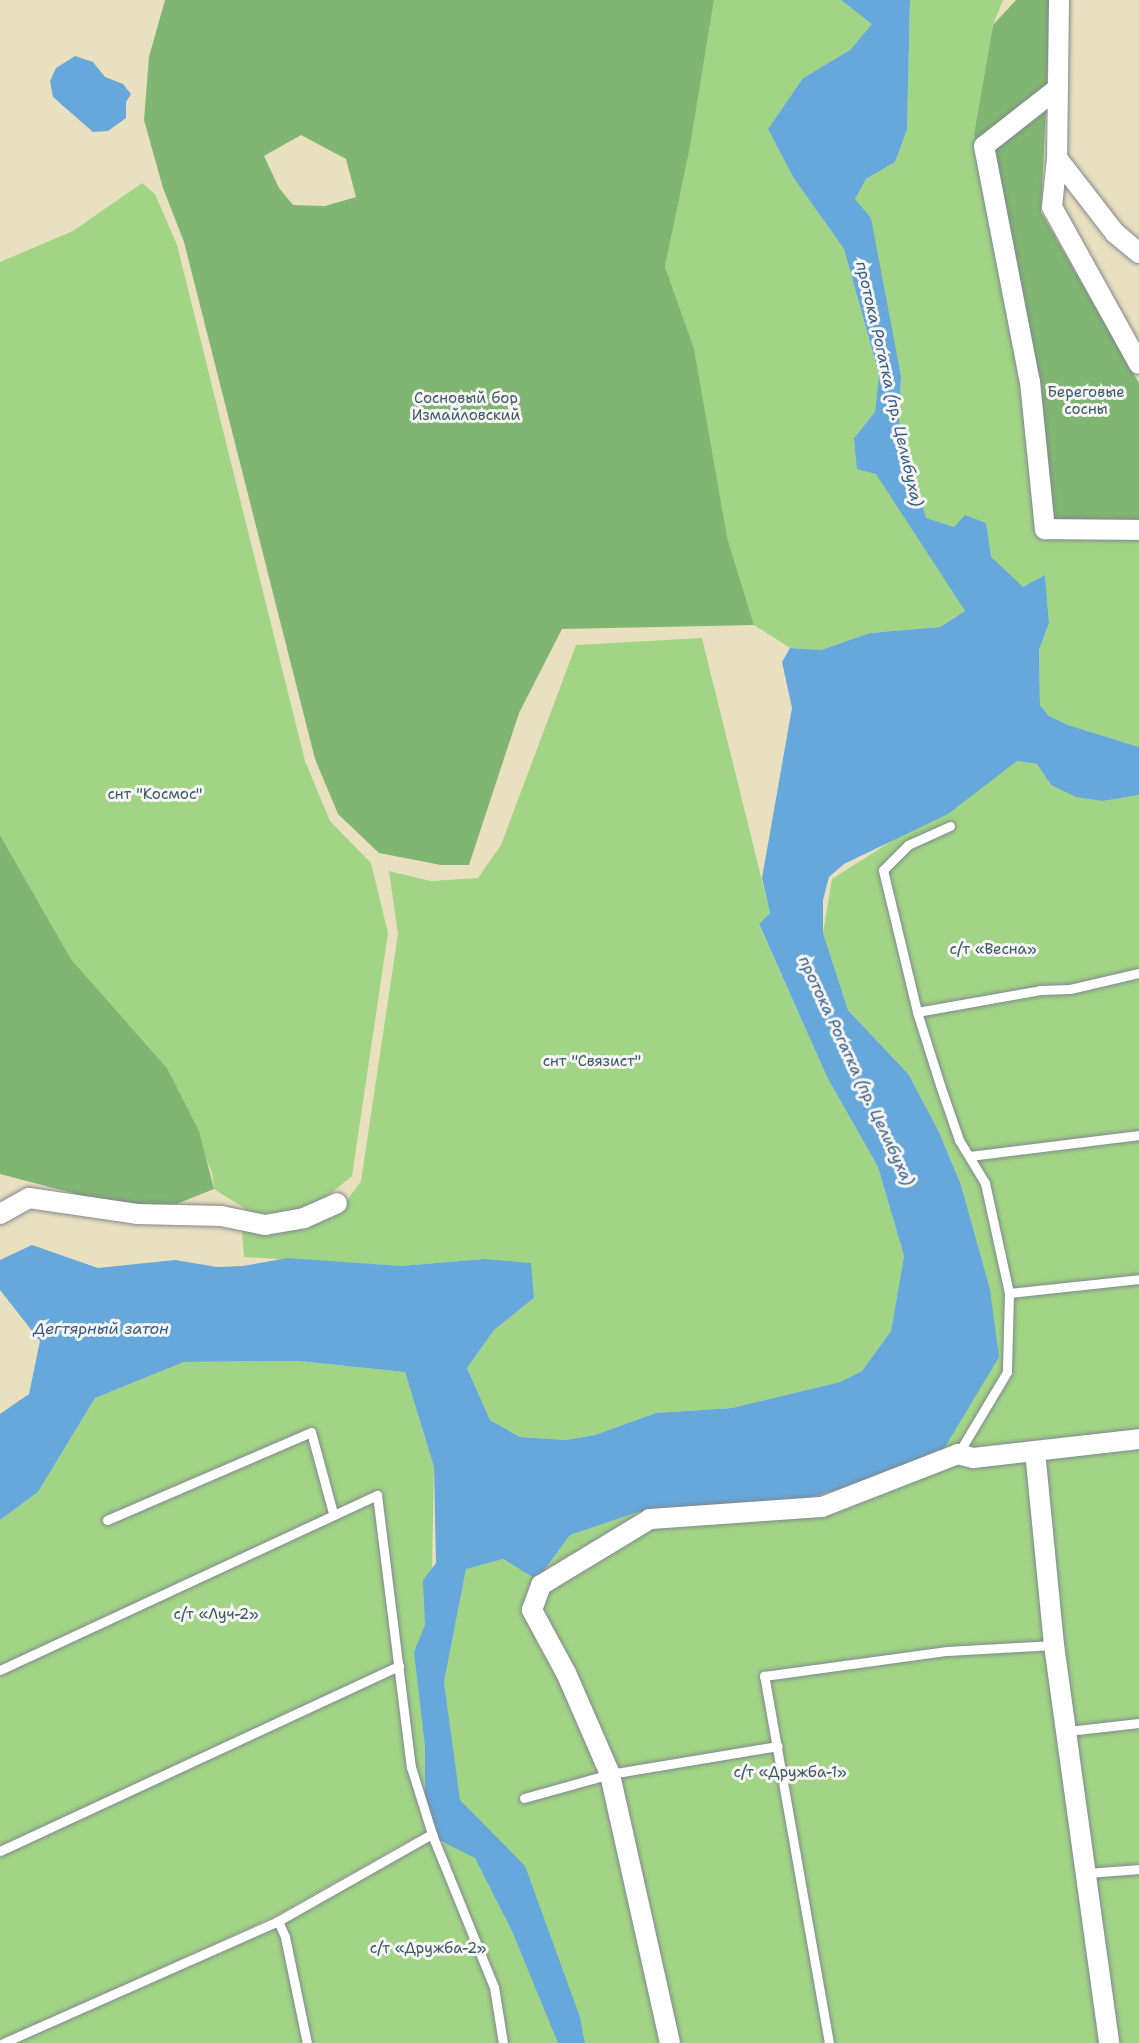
<!DOCTYPE html>
<html>
<head>
<meta charset="utf-8">
<style>
	body { margin:0 }
	#map { position:relative; width:1139px; height:2043px; overflow:hidden; background:#e9e0bf; font-family:"Shantell Sans",sans-serif }
	div>[style] { position:absolute }
	[style*='--x'] { left:calc(var(--x)*1px); top:calc(var(--y)*1px); width:calc(var(--w)*1px); rotate:calc(var(--a)*1deg) }
	.green>* { inset:0; background:#a1d585 }
	.forest>* { inset:0; background:#80b672 }
	.water>* { inset:0; background:#66a8db }
	.roads { filter:drop-shadow(0 0 2px #82888e) drop-shadow(0 0 2px #82888e) }
	.service>* { height:9px; margin:-4.5px; padding:0 4.5px; transform-origin:4.5px; border-radius:4.5px; background:#fff }
	.minor>* { height:20px; margin:-10px; padding:0 10px; transform-origin:10px; border-radius:10px; background:#fff }
	span { translate:-50% -50%; white-space:nowrap; text-align:center; line-height:1.15; -webkit-text-stroke:6px #f6f6f2; paint-order:stroke }
	.park-label { font-size:15px; color:#3c5868 }
	.water-label { font-size:16px; color:#35598a; font-style:italic }
</style>
</head>
<body>
<div id="map">
	<div class="green">
		<div style="clip-path:polygon(714px 0,841px 0,873px 23px,850px 50px,803px 78px,768px 129px,793px 177px,844px 249px,879px 376px,875px 412px,854px 438px,965px 611px,940px 627px,870px 633px,821px 650px,790px 648px,754px 625px,727px 537px,665px 267px,690px 147px)"></div>
		<div style="clip-path:polygon(910px 0,1003px 0,993px 25px,974px 134px,1139px 539px,1139px 747px,1068px 725px,1049px 716px,1040px 705px,1039px 650px,1049px 623px,1045px 575px,1023px 588px,954px 527px,926px 519px,899px 421px,901px 376px,884px 290px,855px 199px,866px 179px,895px 162px,907px 130px)"></div>
		<div style="clip-path:polygon(142px 183px,155px 194px,177px 245px,305px 761px,330px 821px,371px 863px,388px 933px,352px 1176px,314px 1207px,284px 1215px,252px 1213px,214px 1189px,212px 1173px,167px 1068px,71px 959px,0 835px,0 262px,73px 231px)"></div>
		<div style="clip-path:polygon(702px 638px,770px 913px,759px 925px,827px 1077px,878px 1167px,904px 1256px,891px 1331px,862px 1371px,840px 1382px,732px 1408px,656px 1413px,595px 1435px,566px 1440px,520px 1437px,490px 1420px,467px 1368px,494px 1330px,534px 1298px,484px 1259px,401px 1266px,244px 1257px,242px 1231px,278px 1231px,340px 1210px,361px 1181px,398px 934px,389px 871px,431px 881px,478px 878px,501px 845px,576px 645px)"></div>
		<div style="clip-path:polygon(1017px 761px,1037px 764px,1051px 785px,1103px 801px,1139px 795px,1139px 1433px,1030px 1457px,1104px 2043px,585px 2043px,580px 2017px,459px 1803px,444px 1682px,466px 1568px,503px 1559px,537px 1580px,570px 1535px,638px 1512px,732px 1508px,990px 1289px,961px 1185px,939px 1132px,909px 1075px,848px 1010px,823px 933px,832px 879px)"></div>
		<div style="clip-path:polygon(298px 1361px,405px 1372px,434px 1467px,427px 1831px,276px 1916px,0 2042px,0 1520px,38px 1492px,95px 1398px,184px 1362px)"></div>
		<div style="clip-path:polygon(1139px 1444px,1139px 2043px,1117px 2043px,1039px 1456px)"></div>
		<div style="clip-path:polygon(431px 1840px,480px 1852px,519px 1920px,560px 2043px,9px 2043px,280px 1922px)"></div>
	</div>
	<div class="forest">
		<div style="clip-path:polygon(evenodd,165px 0,714px 0,690px 147px,665px 267px,694px 349px,727px 537px,754px 625px,562px 629px,519px 713px,469px 865px,441px 865px,379px 853px,338px 814px,315px 759px,184px 242px,163px 188px,144px 120px,149px 57px,165px 0,301px 135px,346px 159px,356px 197px,325px 206px,293px 205px,279px 188px,264px 156px,301px 135px)"></div>
		<div style="clip-path:polygon(1016px 0,1051px 0,1041px 212px,1139px 383px,1139px 539px,1045px 529px,1007px 251px,974px 134px,993px 25px)"></div>
		<div style="clip-path:polygon(0 835px,71px 959px,167px 1068px,199px 1131px,214px 1189px,169px 1207px,111px 1203px,0 1174px)"></div>
	</div>
	<div class="water">
		<div style="clip-path:polygon(841px 0,910px 0,907px 130px,895px 162px,866px 179px,855px 199px,871px 218px,901px 376px,899px 421px,926px 518px,954px 527px,965px 515px,986px 523px,991px 557px,1023px 587px,1045px 575px,1049px 623px,1039px 650px,1040px 705px,1049px 716px,1068px 725px,1139px 747px,1139px 795px,1103px 801px,1076px 797px,1051px 785px,1037px 764px,1017px 761px,948px 814px,844px 864px,829px 877px,823px 900px,823px 933px,848px 1010px,909px 1075px,939px 1132px,961px 1185px,990px 1289px,999px 1357px,942px 1452px,880px 1477px,791px 1503px,638px 1512px,570px 1535px,537px 1580px,503px 1559px,466px 1569px,444px 1682px,460px 1800px,525px 1866px,580px 2017px,585px 2043px,558px 2043px,512px 1931px,475px 1858px,433px 1837px,425px 1811px,425px 1746px,414px 1652px,425px 1625px,423px 1580px,436px 1563px,434px 1467px,405px 1372px,298px 1361px,184px 1362px,95px 1398px,38px 1492px,0 1520px,0 1414px,29px 1394px,40px 1341px,0 1290px,0 1260px,32px 1245px,98px 1268px,175px 1260px,217px 1267px,243px 1266px,287px 1258px,401px 1266px,484px 1259px,531px 1263px,534px 1298px,494px 1330px,467px 1368px,490px 1420px,520px 1437px,566px 1440px,595px 1435px,656px 1413px,732px 1408px,840px 1382px,862px 1371px,891px 1331px,904px 1256px,878px 1167px,827px 1077px,759px 924px,770px 913px,762px 878px,792px 708px,782px 662px,790px 648px,821px 650px,870px 633px,940px 627px,965px 611px,876px 474px,857px 469px,854px 438px,875px 412px,879px 375px,844px 249px,793px 177px,768px 129px,803px 78px,850px 50px,872px 24px)"></div>
		<div style="clip-path:polygon(75px 56px,93px 62px,105px 77px,123px 84px,131px 94px,126px 102px,126px 118px,108px 131px,93px 132px,53px 97px,50px 81px,56px 68px)"></div>
	</div>
	<div class="roads">
		<div class="service">
			<div style="--x:950;--y:826;--w:46;--a:155.7"></div>
			<div style="--x:908;--y:845;--w:35;--a:135"></div>
			<div style="--x:883;--y:870;--w:146;--a:76.5"></div>
			<div style="--x:917;--y:1012;--w:77;--a:72.5"></div>
			<div style="--x:940;--y:1085;--w:58;--a:70.9"></div>
			<div style="--x:959;--y:1140;--w:50;--a:58.8"></div>
			<div style="--x:985;--y:1183;--w:113;--a:77.7"></div>
			<div style="--x:1009;--y:1293;--w:79;--a:91.5"></div>
			<div style="--x:1007;--y:1372;--w:96;--a:120.9"></div>
			<div style="--x:917;--y:1012;--w:125;--a:-10.1"></div>
			<div style="--x:1040;--y:990;--w:30;--a:-2"></div>
			<div style="--x:1070;--y:989;--w:71;--a:-13.1"></div>
			<div style="--x:970;--y:1156;--w:170;--a:-7.1"></div>
			<div style="--x:1009;--y:1293;--w:131;--a:-6.1"></div>
			<div style="--x:107;--y:1520;--w:222;--a:-23.3"></div>
			<div style="--x:311;--y:1432;--w:84;--a:74.8"></div>
			<div style="--x:0;--y:1670;--w:416;--a:-24.9"></div>
			<div style="--x:377;--y:1495;--w:274;--a:82.9"></div>
			<div style="--x:411;--y:1767;--w:73;--a:72.6"></div>
			<div style="--x:433;--y:1837;--w:162;--a:67.9"></div>
			<div style="--x:494;--y:1987;--w:57;--a:80.9"></div>
			<div style="--x:1068;--y:1731;--w:71;--a:-6.4"></div>
			<div style="--x:524;--y:1798;--w:89;--a:-15.6"></div>
			<div style="--x:610;--y:1774;--w:170;--a:-9.5"></div>
			<div style="--x:0;--y:1851;--w:440;--a:-24.9"></div>
			<div style="--x:1088;--y:1873;--w:51;--a:-4.5"></div>
			<div style="--x:278;--y:1921;--w:17;--a:66"></div>
			<div style="--x:285;--y:1937;--w:108;--a:78.3"></div>
			<div style="--x:3;--y:2043;--w:301;--a:-23.9"></div>
			<div style="--x:278;--y:1921;--w:177;--a:-29.5"></div>
			<div style="--x:829;--y:2043;--w:373;--a:-100"></div>
			<div style="--x:764;--y:1676;--w:185;--a:-7.8"></div>
			<div style="--x:947;--y:1651;--w:107;--a:-3.2"></div>
		</div>
		<div class="minor">
			<div style="--x:1059;--y:0;--w:158;--a:90.7"></div>
			<div style="--x:1057;--y:158;--w:49;--a:95.8"></div>
			<div style="--x:1052;--y:207;--w:179;--a:61"></div>
			<div style="--x:1058;--y:88;--w:94;--a:141.9"></div>
			<div style="--x:984;--y:146;--w:240;--a:79"></div>
			<div style="--x:1030;--y:382;--w:148;--a:84.2"></div>
			<div style="--x:1045;--y:529;--w:94;--a:0.6"></div>
			<div style="--x:1057;--y:158;--w:95;--a:52.3"></div>
			<div style="--x:1115;--y:233;--w:31;--a:40"></div>
			<div style="--x:0;--y:1214;--w:33;--a:-29"></div>
			<div style="--x:29;--y:1198;--w:109;--a:8.4"></div>
			<div style="--x:137;--y:1214;--w:84;--a:1.4"></div>
			<div style="--x:221;--y:1216;--w:45;--a:11.6"></div>
			<div style="--x:265;--y:1225;--w:40;--a:-10"></div>
			<div style="--x:304;--y:1218;--w:36;--a:-24"></div>
			<div style="--x:1035;--y:1451;--w:195;--a:84.4"></div>
			<div style="--x:1054;--y:1645;--w:402;--a:82.1"></div>
			<div style="--x:670;--y:2043;--w:276;--a:-102.6"></div>
			<div style="--x:610;--y:1774;--w:110;--a:-113.5"></div>
			<div style="--x:566;--y:1673;--w:72;--a:-118.4"></div>
			<div style="--x:532;--y:1610;--w:27;--a:-70"></div>
			<div style="--x:541;--y:1585;--w:127;--a:-31.2"></div>
			<div style="--x:650;--y:1519;--w:172;--a:-4"></div>
			<div style="--x:822;--y:1507;--w:146;--a:-21.3"></div>
			<div style="--x:958;--y:1454;--w:16;--a:15"></div>
			<div style="--x:973;--y:1458;--w:167;--a:-6.5"></div>
		</div>
	</div>
	<div class="park-label">
		<span style="left:1086px;top:401px">Береговые<br>сосны</span>
		<span style="left:466px;top:407px">Сосновый бор<br>Измайловский</span>
		<span style="left:155px;top:795px">снт "Космос"</span>
		<span style="left:993px;top:950px">с/т «Весна»</span>
		<span style="left:592px;top:1062px">снт "Связист"</span>
		<span style="left:216px;top:1615px">с/т «Луч-2»</span>
		<span style="left:790px;top:1773px">с/т «Дружба-1»</span>
		<span style="left:428px;top:1949px">с/т «Дружба-2»</span>
	</div>
	<div class="water-label">
		<span style="left:889px;top:384px;rotate:77deg">протока Рогатка (пр. Целибуха)</span>
		<span style="left:856px;top:1071px;rotate:65deg">протока Рогатка (пр. Целибуха)</span>
		<span style="left:101px;top:1329px">Дегтярный затон</span>
	</div>
</div>
</body>
</html>
